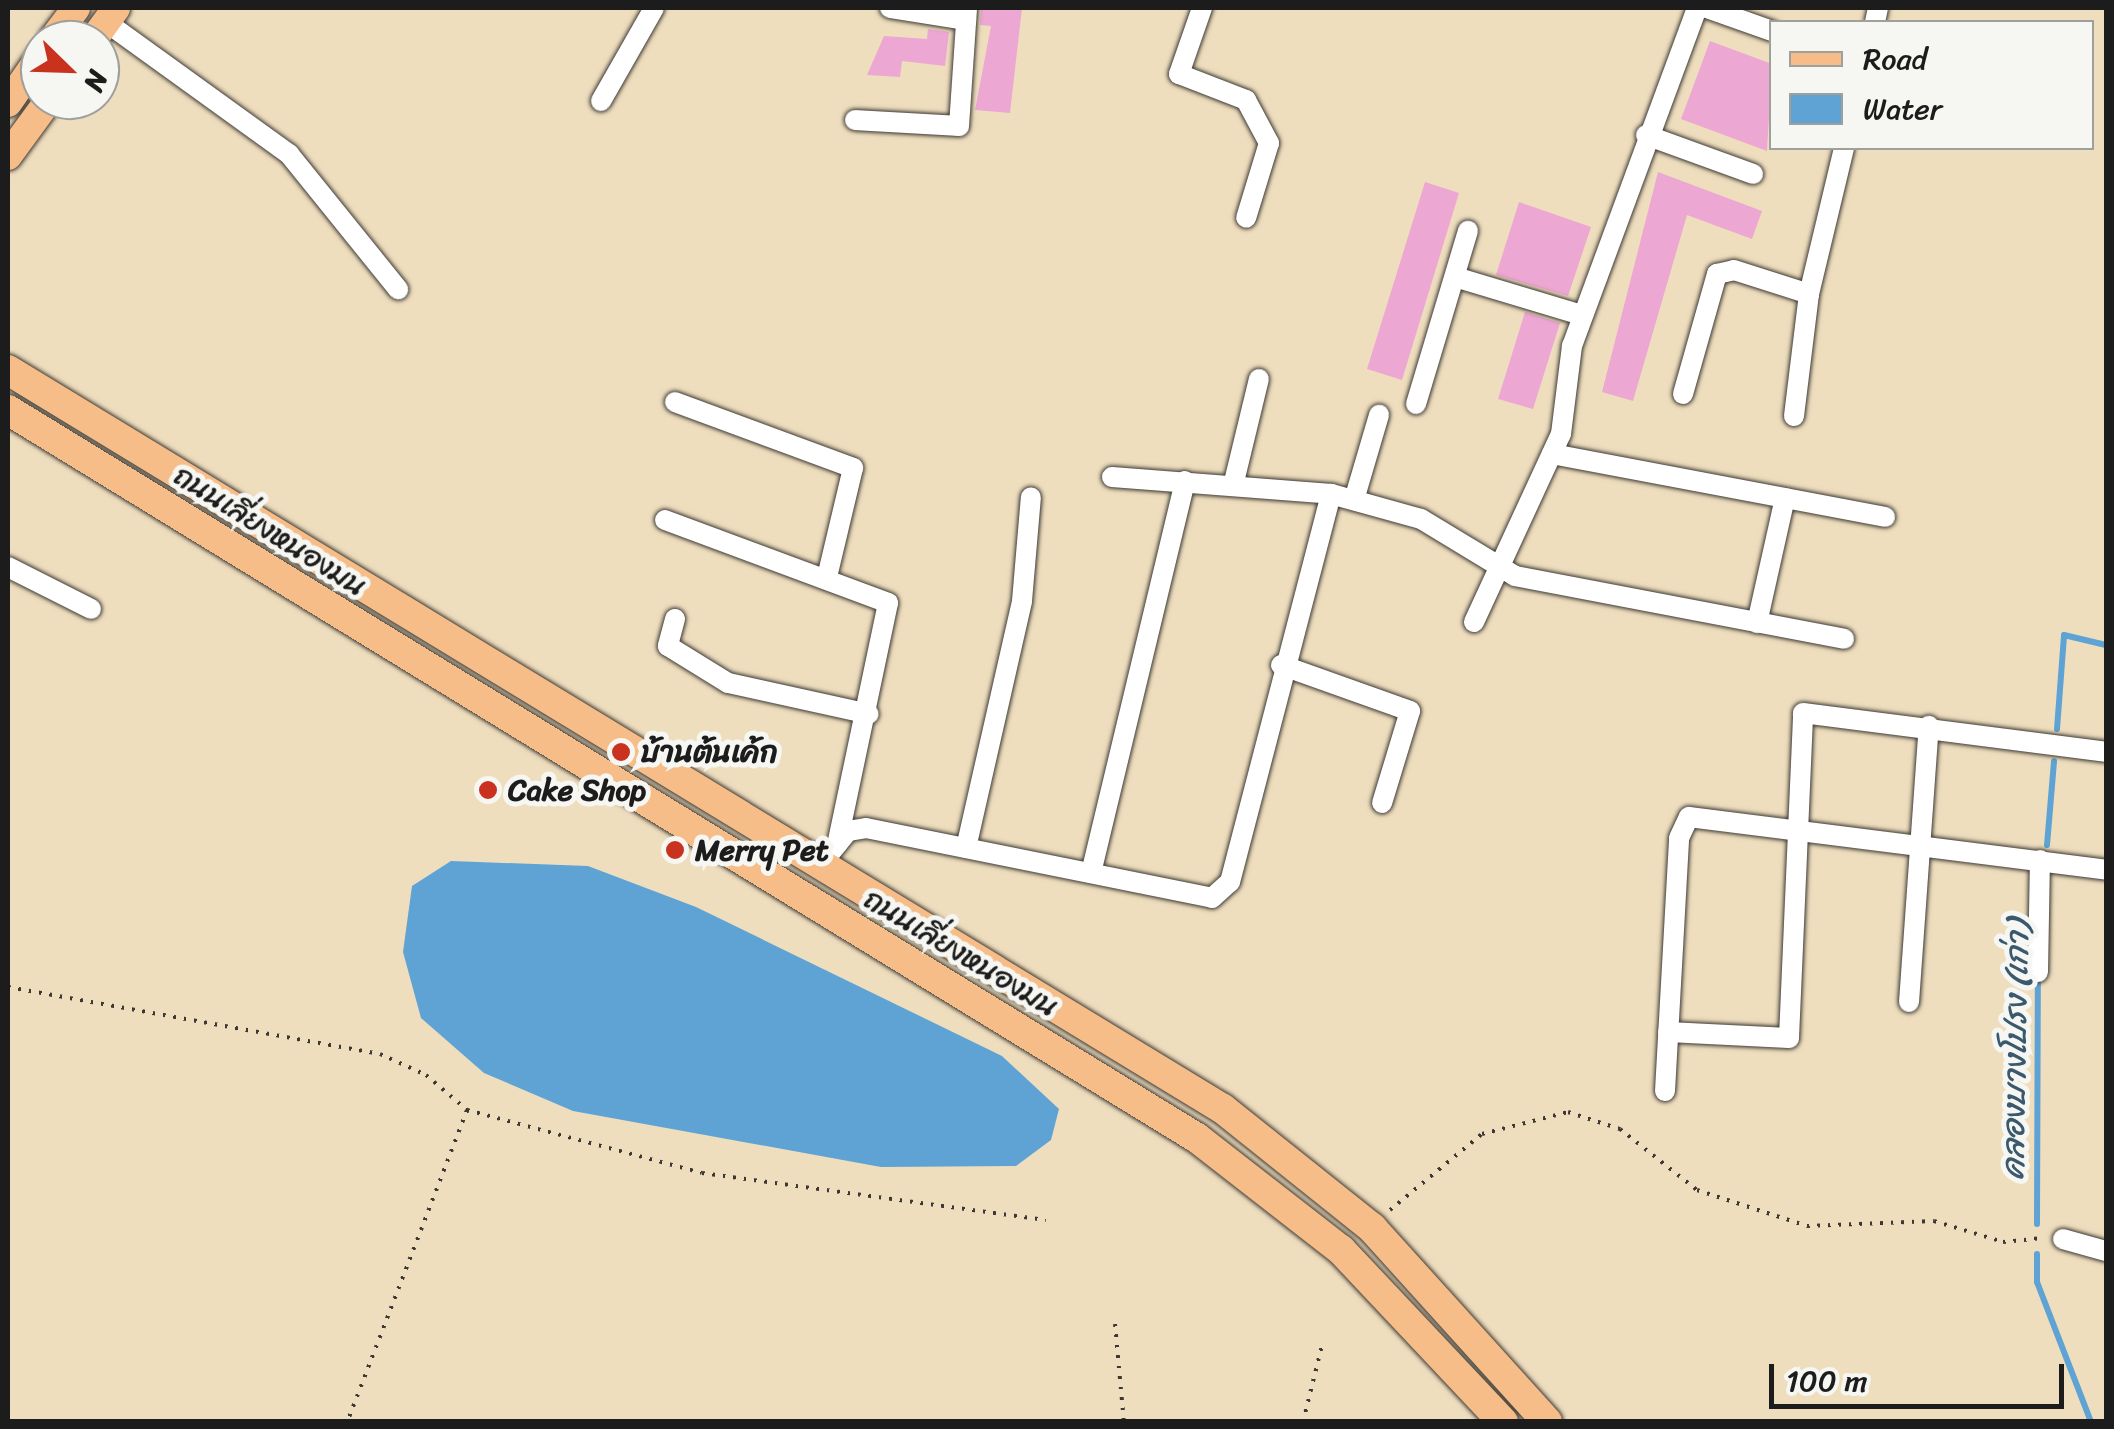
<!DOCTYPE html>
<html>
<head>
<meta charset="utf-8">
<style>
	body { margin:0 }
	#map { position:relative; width:2114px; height:1429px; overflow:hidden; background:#efdebe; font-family:Sriracha,"Playpen Sans Thai",sans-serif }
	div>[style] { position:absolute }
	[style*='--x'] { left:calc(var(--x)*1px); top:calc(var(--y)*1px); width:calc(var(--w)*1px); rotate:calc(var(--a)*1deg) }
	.water>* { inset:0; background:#5ea3d3 }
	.stream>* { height:6px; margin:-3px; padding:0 3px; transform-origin:3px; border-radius:3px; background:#5ea3d3 }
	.building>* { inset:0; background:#eda7d3 }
	.path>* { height:4px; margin-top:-2px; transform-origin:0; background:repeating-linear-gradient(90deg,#3c3934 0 2.5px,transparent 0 10.5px) }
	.roads { filter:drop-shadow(0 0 2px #3c3934) drop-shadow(0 0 2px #3c3934) }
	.minor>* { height:20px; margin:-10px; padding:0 10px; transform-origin:10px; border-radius:10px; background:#fff }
	.major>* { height:28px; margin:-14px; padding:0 14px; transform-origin:14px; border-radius:14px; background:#f7bd88 }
	.highway>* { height:30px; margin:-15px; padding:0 15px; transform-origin:15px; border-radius:15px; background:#f7bd88 }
	.dots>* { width:28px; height:28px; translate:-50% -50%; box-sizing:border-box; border:5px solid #f6f6f2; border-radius:50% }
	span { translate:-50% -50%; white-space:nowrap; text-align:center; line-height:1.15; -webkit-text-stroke:10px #f6f6f2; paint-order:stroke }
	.street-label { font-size:30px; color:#1c1c1c }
	.poi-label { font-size:30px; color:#1c1c1c; font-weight:700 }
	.left { translate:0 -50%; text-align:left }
	.water-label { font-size:32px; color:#3a596e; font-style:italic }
	.frame { position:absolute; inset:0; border:10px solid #1c1c1c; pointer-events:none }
	.legend { position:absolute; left:1769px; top:20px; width:325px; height:130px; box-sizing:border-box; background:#f6f6f2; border:2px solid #9f9f9c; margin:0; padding:12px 18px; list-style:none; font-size:30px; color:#1c1c1c }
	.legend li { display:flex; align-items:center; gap:20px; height:50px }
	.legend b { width:50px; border:2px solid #9f9f9c }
	.north { position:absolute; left:20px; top:20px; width:100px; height:100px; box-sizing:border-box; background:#f6f6f2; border:2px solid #9f9f9c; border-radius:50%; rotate:113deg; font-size:28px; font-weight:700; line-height:40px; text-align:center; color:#1c1c1c }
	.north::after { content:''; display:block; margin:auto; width:35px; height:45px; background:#c8321e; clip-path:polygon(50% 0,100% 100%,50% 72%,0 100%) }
	.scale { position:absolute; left:1769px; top:1364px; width:295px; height:45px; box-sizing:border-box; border:5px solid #1c1c1c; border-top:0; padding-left:12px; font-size:30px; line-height:35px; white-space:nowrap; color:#1c1c1c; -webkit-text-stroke:8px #f6f6f2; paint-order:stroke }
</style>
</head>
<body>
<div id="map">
	<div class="water">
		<div style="clip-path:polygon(451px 861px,588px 866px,696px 907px,1002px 1056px,1059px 1109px,1051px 1140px,1016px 1166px,881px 1167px,573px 1111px,484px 1073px,421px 1018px,403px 952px,412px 886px)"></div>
	</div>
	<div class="stream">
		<div style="--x:2057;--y:729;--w:94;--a:-85.7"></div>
		<div style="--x:2064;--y:635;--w:43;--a:13.4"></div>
		<div style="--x:2047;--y:845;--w:84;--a:-85.2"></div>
		<div style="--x:2037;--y:1224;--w:249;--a:-89.8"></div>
		<div style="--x:2037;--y:1254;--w:28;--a:90"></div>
		<div style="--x:2037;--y:1282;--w:150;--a:68.9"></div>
	</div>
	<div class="building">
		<div style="clip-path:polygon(981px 8px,1022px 8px,1010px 113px,975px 110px,991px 26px,980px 25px)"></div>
		<div style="clip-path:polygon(928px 29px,949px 32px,945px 66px,902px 61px,900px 77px,867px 75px,884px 36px,927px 39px)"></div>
		<div style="clip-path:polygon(1710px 41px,1772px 64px,1767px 151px,1681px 119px)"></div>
		<div style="clip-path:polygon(1658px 172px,1762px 211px,1752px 239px,1687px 215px,1633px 401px,1602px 392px)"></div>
		<div style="clip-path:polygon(1425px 182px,1459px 193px,1402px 380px,1367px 369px)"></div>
		<div style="clip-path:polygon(1519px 202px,1591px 227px,1568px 296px,1496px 275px)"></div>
		<div style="clip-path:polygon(1525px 312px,1560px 323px,1533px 409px,1498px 399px)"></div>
	</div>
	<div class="path">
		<div style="--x:8;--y:987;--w:378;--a:10.2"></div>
		<div style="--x:380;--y:1054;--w:51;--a:24.5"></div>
		<div style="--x:426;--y:1075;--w:54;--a:40.5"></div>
		<div style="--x:467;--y:1110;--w:334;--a:111"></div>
		<div style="--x:467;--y:1110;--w:243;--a:15"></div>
		<div style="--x:702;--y:1173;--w:347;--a:7.8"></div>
		<div style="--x:1390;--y:1210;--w:119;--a:-39.6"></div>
		<div style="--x:1482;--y:1134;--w:89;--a:-14.3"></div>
		<div style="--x:1568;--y:1112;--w:55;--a:18.1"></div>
		<div style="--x:1620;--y:1129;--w:98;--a:38.4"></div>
		<div style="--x:1697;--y:1190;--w:116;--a:18.1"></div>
		<div style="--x:1807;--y:1226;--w:127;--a:-2.3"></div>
		<div style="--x:1934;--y:1221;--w:72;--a:16.9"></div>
		<div style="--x:2003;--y:1242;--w:40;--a:-5.7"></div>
		<div style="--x:1115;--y:1324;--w:98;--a:84.8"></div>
		<div style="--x:1303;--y:1422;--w:79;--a:-76.1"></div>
	</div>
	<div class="roads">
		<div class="minor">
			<div style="--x:890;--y:8;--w:77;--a:9"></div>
			<div style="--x:1202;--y:8;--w:70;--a:109.2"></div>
			<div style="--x:1179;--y:74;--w:72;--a:21.2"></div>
			<div style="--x:1246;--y:100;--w:49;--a:61.9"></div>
			<div style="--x:1269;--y:143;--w:78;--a:107"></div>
			<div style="--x:1707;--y:8;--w:69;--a:19.5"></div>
			<div style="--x:106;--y:22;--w:226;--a:35.8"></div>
			<div style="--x:289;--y:154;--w:174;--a:51.1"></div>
			<div style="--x:1875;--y:22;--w:14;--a:-78"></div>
			<div style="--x:601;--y:101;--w:107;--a:-60.3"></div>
			<div style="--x:855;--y:120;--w:104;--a:3.3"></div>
			<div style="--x:959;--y:126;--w:118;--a:-86.1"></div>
			<div style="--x:1646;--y:135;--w:114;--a:20"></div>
			<div style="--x:1455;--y:277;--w:133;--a:16.7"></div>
			<div style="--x:1683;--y:394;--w:125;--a:-74.2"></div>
			<div style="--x:1717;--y:274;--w:17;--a:-13"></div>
			<div style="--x:1734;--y:270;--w:79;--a:17.7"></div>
			<div style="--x:675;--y:402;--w:190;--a:20.3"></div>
			<div style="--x:853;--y:468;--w:112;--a:103.4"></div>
			<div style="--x:1416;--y:404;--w:181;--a:-73.3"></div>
			<div style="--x:1794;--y:416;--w:123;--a:-83"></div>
			<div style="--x:1809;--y:294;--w:150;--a:-76.5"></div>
			<div style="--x:1552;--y:454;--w:339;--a:10.7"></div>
			<div style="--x:1112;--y:477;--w:220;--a:4.4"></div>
			<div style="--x:1331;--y:494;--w:93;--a:15.5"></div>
			<div style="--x:1421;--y:519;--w:110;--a:31.2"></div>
			<div style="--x:1515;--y:576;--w:335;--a:10.8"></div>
			<div style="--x:1234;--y:482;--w:106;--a:-76.4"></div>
			<div style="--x:1354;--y:500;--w:89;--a:-73.6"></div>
			<div style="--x:665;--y:520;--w:238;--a:20.4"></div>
			<div style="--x:888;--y:603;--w:247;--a:101.9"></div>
			<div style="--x:8;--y:567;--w:93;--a:26.8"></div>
			<div style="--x:675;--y:619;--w:28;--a:105"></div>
			<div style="--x:668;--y:646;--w:70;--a:31.7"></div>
			<div style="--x:728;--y:683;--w:144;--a:12.4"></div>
			<div style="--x:1474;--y:622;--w:207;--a:-65.2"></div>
			<div style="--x:1561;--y:434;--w:89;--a:-82.9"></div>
			<div style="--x:1572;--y:346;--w:360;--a:-69.7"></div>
			<div style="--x:1757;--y:623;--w:128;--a:-77.4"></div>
			<div style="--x:1281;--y:665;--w:137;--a:19.6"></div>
			<div style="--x:1410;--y:711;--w:96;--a:106.9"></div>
			<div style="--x:966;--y:848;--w:253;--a:-77.2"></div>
			<div style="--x:1022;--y:601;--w:104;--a:-85.1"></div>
			<div style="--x:818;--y:868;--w:48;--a:-51"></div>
			<div style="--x:848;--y:831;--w:18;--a:-9"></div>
			<div style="--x:866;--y:828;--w:353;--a:11.4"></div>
			<div style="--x:1212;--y:898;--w:24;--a:-42"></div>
			<div style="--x:1230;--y:882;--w:401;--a:-75.4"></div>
			<div style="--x:1091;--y:873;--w:403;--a:-76.5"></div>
			<div style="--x:2038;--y:972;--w:112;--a:-89"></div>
			<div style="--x:1909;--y:1002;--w:277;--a:-85.9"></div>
			<div style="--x:1668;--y:1032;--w:121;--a:2.8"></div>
			<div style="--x:1789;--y:1038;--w:325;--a:-87.5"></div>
			<div style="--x:1803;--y:713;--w:305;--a:7.3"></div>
			<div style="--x:1665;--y:1091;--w:253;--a:-86.8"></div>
			<div style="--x:1679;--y:838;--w:23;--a:-65"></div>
			<div style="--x:1689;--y:817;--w:420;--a:7.2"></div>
			<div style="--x:2063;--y:1239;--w:45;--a:15.6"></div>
		</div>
		<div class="major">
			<div style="--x:52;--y:40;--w:40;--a:-53"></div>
			<div style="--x:93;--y:40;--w:39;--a:-54"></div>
			<div style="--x:8;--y:103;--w:56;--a:-55.2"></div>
			<div style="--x:8;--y:156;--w:69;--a:-53.8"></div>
		</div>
		<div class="highway">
			<div style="--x:8;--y:370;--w:1422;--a:31.31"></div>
			<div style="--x:1223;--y:1109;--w:191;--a:38.6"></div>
			<div style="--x:1372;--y:1228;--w:261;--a:47.9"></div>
			<div style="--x:8;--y:410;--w:1394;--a:31.48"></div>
			<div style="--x:1197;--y:1138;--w:182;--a:37.9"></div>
			<div style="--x:1341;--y:1250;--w:236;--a:46.7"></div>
		</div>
	</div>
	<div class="dots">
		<div style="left:621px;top:752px;background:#c8321e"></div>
		<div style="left:488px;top:790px;background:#c8321e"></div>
		<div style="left:675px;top:850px;background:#c8321e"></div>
	</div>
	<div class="street-label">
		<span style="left:270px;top:531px;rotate:32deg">ถนนเลี่ยงหนองมน</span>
		<span style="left:961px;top:953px;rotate:31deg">ถนนเลี่ยงหนองมน</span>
	</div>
	<div class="poi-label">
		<span class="left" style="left:641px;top:752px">บ้านต้นเค้ก</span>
		<span class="left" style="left:508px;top:790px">Cake Shop</span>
		<span class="left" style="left:695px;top:850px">Merry Pet</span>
	</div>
	<div class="water-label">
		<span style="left:2016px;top:1050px;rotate:-89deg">คลองบางโปรง (เก่า)</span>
	</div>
	<div class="frame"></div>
	<ul class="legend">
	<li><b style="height:12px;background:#f7bd88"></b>Road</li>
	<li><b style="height:28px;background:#5ea3d3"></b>Water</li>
	</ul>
	<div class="north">N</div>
	<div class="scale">100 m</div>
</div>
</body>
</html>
